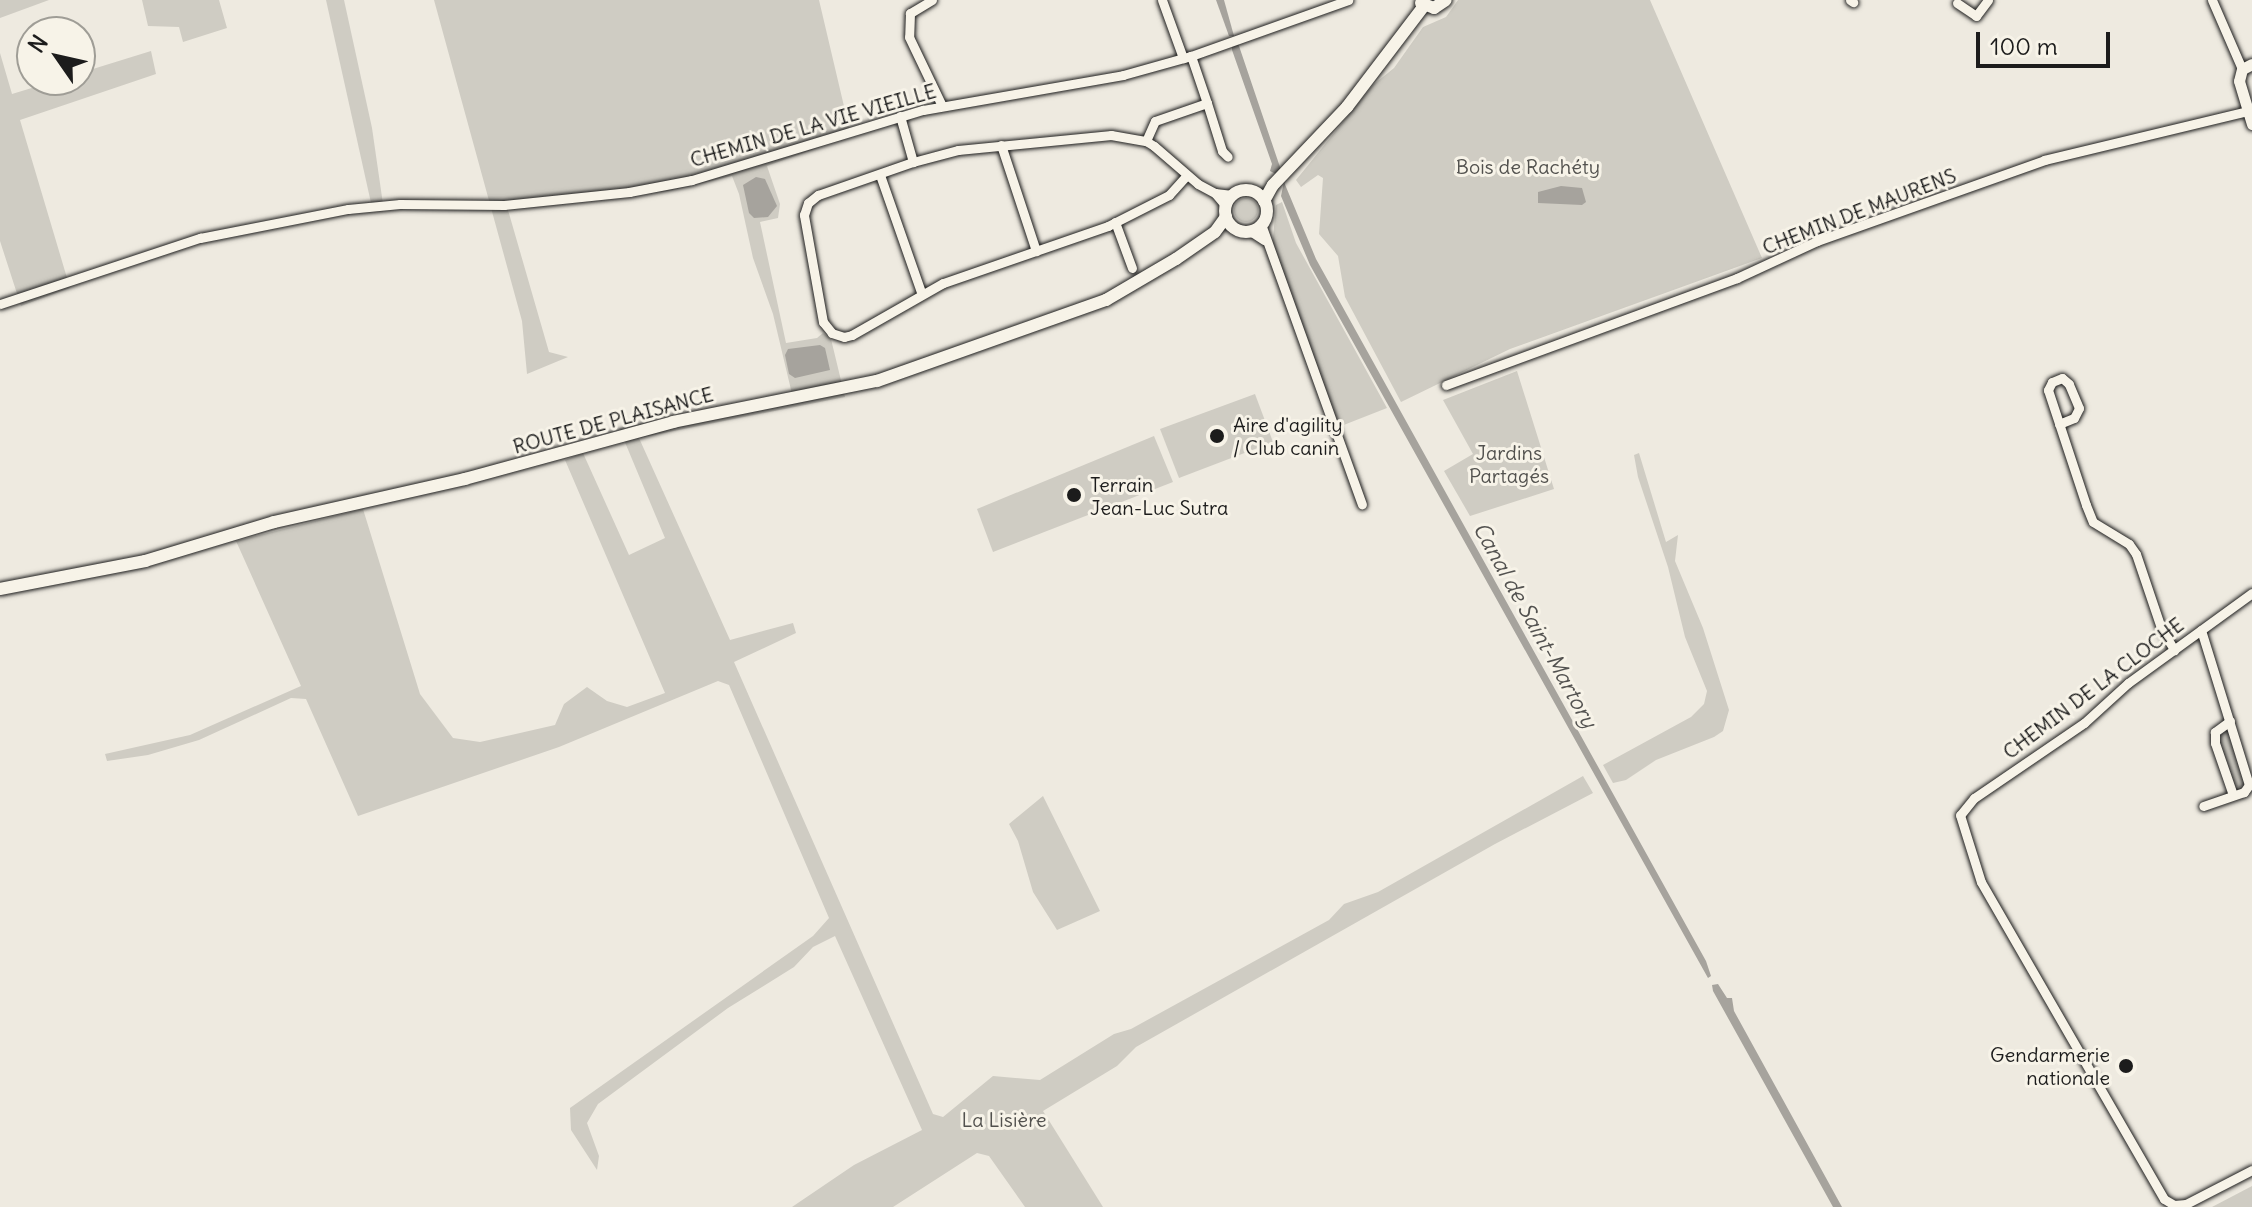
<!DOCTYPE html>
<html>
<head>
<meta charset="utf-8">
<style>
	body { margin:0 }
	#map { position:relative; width:2252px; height:1207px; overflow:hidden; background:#eeeae0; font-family:Delius,sans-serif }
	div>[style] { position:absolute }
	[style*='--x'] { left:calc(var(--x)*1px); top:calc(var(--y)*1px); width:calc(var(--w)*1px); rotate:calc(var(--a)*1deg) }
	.green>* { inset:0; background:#cfccc3 }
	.round { border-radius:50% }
	.water>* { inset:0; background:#a6a39d }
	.roads { filter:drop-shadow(0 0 2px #1c1c1c) drop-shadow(0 0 2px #1c1c1c) }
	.minor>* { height:9px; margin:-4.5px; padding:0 4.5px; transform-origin:4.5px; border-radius:4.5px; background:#f7f3e8 }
	.tertiary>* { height:11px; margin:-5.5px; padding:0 5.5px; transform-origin:5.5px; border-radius:5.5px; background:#f7f3e8 }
	.secondary>* { height:12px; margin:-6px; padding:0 6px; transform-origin:6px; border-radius:6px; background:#f7f3e8 }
	.secondary>.ring { margin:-6px; padding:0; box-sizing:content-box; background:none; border:12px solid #f7f3e8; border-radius:50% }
	.dots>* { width:22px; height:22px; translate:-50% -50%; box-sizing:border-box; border:4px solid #f7f3e8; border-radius:50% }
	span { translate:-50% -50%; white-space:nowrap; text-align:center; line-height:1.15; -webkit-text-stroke:6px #f7f3e8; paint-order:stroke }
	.street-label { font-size:20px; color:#1c1c1c }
	.park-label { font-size:20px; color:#52514e }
	.poi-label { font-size:20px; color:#1c1c1c }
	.left { translate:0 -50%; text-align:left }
	.right { translate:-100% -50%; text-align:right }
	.water-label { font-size:22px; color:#535250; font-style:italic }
	.north { position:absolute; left:16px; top:16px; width:80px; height:80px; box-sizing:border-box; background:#f7f3e8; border:2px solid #9f9d96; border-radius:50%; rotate:304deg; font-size:22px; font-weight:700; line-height:32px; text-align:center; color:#1c1c1c }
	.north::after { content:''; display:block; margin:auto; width:28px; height:36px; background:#1c1c1c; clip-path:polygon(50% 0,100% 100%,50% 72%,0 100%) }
	.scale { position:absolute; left:1976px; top:32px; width:134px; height:36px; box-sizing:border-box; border:4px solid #1c1c1c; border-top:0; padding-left:10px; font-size:24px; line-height:28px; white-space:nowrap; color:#1c1c1c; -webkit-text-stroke:6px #f7f3e8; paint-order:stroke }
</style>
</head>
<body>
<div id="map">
	<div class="green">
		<div style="clip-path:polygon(0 0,49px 0,0 18px)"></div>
		<div style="clip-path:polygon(142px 0,219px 0,227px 28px,183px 42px,179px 27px,148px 26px)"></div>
		<div style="clip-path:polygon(326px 0,344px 0,372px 128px,384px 211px,373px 212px)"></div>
		<div style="clip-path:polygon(434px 0,819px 0,851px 136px,767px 166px,780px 204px,778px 218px,760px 222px,786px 343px,817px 338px,823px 333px,831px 339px,845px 397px,639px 438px,730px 640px,793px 623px,796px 633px,734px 662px,933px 1114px,943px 1117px,993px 1076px,1040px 1080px,1114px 1034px,1131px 1029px,1329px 920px,1344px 904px,1378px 892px,1583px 776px,1593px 793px,1495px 844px,1136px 1047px,1117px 1066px,1043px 1111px,1103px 1207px,1025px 1207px,989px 1156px,977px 1153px,893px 1207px,792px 1207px,854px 1165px,922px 1130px,835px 936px,813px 947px,794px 967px,728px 1008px,598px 1104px,587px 1123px,599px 1156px,597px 1170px,571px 1130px,570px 1108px,813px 936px,829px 918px,729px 685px,718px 681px,559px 747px,358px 816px,306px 699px,291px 698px,199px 740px,148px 755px,107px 761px,105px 754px,190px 735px,301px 686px,236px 541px,363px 509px,420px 694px,453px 738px,480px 742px,555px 725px,564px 704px,587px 687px,607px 701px,627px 707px,665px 693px,565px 460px,583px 453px,629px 555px,665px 538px,619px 428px,792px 394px,773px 314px,753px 258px,739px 194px,732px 176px,669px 191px,508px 210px,549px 352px,568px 357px,527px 374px,522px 321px)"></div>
		<div style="clip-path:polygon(1458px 0,1650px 0,1762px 258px,1510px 349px,1401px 402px,1345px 297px,1338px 256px,1319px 234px,1323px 178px,1318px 175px,1301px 187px,1296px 180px,1373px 85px,1394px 68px,1423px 27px,1446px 17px)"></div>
		<div style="clip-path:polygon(151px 51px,156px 74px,20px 120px,70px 288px,21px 306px,0 241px,0 53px,12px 94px,58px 80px,80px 80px,80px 73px)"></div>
		<div class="round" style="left:1234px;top:198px;width:24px;height:24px"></div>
		<div style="clip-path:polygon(1282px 202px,1296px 243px,1387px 408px,1336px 428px,1272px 250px,1276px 205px)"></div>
		<div style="clip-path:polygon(1517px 371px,1554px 489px,1470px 516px,1444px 471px,1473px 454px,1443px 400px)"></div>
		<div style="clip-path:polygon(1255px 394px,1273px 442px,1179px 478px,1160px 429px)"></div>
		<div style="clip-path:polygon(1154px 436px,1173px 482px,993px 552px,977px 509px)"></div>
		<div style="clip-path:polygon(1639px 453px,1666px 542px,1678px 535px,1675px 561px,1703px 628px,1729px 710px,1723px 731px,1714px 737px,1656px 760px,1626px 780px,1613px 783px,1603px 765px,1691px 717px,1704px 704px,1707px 691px,1685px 637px,1668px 567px,1638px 477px,1634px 455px)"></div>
		<div style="clip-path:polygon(2223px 732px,2229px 733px,2245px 784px,2240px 787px,2235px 786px,2219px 741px)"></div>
		<div style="clip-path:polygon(1043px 796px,1100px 911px,1057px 930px,1033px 892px,1018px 841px,1009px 824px)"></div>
		<div style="clip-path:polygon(2252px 1186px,2252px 1207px,2212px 1207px)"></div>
	</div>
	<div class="water">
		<div style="clip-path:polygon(1216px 0,1224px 0,1234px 36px,1229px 36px)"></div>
		<div style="clip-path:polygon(1238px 43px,1281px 170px,1276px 174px,1270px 171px,1272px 164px,1232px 50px,1232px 45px)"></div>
		<div style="clip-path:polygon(756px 177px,765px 179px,777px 206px,768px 217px,754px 218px,749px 213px,743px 185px)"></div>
		<div style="clip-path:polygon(1284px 182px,1316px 259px,1706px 961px,1711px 976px,1708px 978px,1310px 265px,1281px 196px)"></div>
		<div style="clip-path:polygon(1561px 186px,1582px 188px,1586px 202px,1582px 205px,1538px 203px,1538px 192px)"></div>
		<div style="clip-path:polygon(820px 345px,825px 348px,830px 370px,795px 378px,789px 374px,785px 355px,788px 349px)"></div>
		<div style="clip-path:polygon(1718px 984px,1727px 998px,1732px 998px,1734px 1011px,1842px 1207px,1833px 1207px,1713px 991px,1712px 985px)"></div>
	</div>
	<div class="roads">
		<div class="minor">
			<div style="--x:932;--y:0;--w:26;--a:149"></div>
			<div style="--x:910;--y:13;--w:24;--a:92"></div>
			<div style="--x:909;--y:37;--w:76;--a:64.4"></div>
			<div style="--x:1162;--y:0;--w:62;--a:70.1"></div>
			<div style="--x:1850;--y:0;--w:4;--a:34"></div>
			<div style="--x:2212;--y:0;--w:75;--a:66.5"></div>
			<div style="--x:1957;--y:3;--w:23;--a:34"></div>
			<div style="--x:1976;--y:16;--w:20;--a:-53"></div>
			<div style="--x:1207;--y:103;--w:50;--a:72.6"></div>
			<div style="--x:1222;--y:151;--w:8;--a:45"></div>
			<div style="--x:900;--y:116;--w:48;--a:74.2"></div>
			<div style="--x:1146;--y:141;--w:22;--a:-66"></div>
			<div style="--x:1155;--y:121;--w:55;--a:-19.1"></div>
			<div style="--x:1207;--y:103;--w:50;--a:-108.8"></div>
			<div style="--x:1001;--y:145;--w:112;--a:71.7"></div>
			<div style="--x:880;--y:175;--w:124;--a:70.7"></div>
			<div style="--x:1187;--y:175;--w:27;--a:132"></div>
			<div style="--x:1169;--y:195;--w:68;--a:153.1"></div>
			<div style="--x:1108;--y:226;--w:175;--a:160.9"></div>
			<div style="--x:943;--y:283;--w:105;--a:150.3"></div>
			<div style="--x:852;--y:335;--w:8;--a:166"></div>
			<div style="--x:844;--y:337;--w:13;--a:-162"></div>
			<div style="--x:832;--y:333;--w:14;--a:-129"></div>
			<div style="--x:823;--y:322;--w:109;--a:-100.1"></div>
			<div style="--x:804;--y:215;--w:13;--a:-72"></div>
			<div style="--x:808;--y:203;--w:13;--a:-39"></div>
			<div style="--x:818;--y:195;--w:101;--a:-19.2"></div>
			<div style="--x:913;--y:162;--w:47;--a:-14.9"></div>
			<div style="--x:958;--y:150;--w:154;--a:-5.6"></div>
			<div style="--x:1111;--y:135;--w:36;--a:10"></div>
			<div style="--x:1146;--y:141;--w:9;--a:32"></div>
			<div style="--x:1154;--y:146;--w:58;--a:40.8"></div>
			<div style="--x:1198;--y:184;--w:19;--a:28"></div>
			<div style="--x:1215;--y:193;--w:17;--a:7"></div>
			<div style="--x:1215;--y:193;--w:17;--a:50"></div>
			<div style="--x:1115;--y:222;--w:49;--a:69.7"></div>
			<div style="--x:1261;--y:224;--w:298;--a:70.2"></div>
			<div style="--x:1250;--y:231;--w:17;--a:33"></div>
			<div style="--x:0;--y:304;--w:211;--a:-18.3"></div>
			<div style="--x:200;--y:238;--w:151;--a:-11.1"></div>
			<div style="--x:348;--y:209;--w:52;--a:-5.5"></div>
			<div style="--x:400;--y:204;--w:104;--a:0.6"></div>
			<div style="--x:504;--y:205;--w:126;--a:-5.9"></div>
			<div style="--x:629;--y:192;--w:64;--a:-10.8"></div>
			<div style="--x:692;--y:180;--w:241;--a:-16.9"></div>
			<div style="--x:923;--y:110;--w:203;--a:-9.9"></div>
			<div style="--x:1123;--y:75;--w:71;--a:-15.6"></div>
			<div style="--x:1191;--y:56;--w:167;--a:-19.6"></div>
			<div style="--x:1446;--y:385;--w:310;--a:-20.2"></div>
			<div style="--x:1737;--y:278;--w:88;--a:-24.8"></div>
			<div style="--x:1817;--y:241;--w:241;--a:-19.6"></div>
			<div style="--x:2044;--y:160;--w:210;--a:-13.5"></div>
			<div style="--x:2059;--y:424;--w:16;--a:-22"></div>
			<div style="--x:2074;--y:418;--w:11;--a:-63"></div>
			<div style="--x:2079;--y:408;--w:26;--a:-113"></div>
			<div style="--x:2069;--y:384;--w:9;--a:-139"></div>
			<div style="--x:2062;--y:378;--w:11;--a:158"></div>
			<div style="--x:2052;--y:382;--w:9;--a:117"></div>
			<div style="--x:2048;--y:390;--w:121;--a:71.7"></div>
			<div style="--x:2086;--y:505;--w:18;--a:68"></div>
			<div style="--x:2093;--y:522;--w:42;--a:31.4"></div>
			<div style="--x:2129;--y:544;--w:12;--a:55"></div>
			<div style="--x:2136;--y:554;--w:78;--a:71.3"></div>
			<div style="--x:2161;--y:628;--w:26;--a:59"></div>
			<div style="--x:2252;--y:593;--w:153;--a:144"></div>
			<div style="--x:2128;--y:683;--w:59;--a:137.7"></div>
			<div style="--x:2084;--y:723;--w:133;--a:145.7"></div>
			<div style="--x:1974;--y:798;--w:22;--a:129"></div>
			<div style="--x:1960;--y:815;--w:70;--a:72.6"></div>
			<div style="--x:1981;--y:882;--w:366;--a:60"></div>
			<div style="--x:2164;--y:1199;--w:12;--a:31"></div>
			<div style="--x:2174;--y:1205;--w:12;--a:-5"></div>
			<div style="--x:2186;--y:1204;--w:74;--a:-27.3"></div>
			<div style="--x:2201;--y:630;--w:162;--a:72.8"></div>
			<div style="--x:2249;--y:785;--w:9;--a:126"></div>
			<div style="--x:2244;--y:792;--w:43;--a:161.1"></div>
			<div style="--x:2230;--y:721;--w:19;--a:144"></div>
			<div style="--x:2215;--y:732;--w:11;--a:90"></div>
			<div style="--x:2215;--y:743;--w:55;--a:70.9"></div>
		</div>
		<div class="tertiary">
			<div style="--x:2252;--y:64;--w:11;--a:153"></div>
			<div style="--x:2242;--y:69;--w:12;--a:104"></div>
			<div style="--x:2239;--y:81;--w:45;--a:73.2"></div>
		</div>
		<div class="secondary">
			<div style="--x:1421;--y:3;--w:14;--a:21"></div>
			<div style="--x:1434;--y:8;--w:14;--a:-34"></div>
			<div class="ring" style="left:1225px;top:190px;width:30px;height:30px"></div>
			<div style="--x:1264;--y:201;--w:18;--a:-61"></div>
			<div style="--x:1273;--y:185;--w:108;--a:-46.5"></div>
			<div style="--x:1347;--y:107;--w:127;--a:-52.7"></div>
			<div style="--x:0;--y:589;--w:148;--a:-10.9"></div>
			<div style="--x:145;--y:561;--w:135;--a:-16.8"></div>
			<div style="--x:274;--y:522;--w:196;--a:-12.7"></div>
			<div style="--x:465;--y:479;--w:216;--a:-15.3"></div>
			<div style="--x:673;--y:422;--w:208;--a:-11.4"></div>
			<div style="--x:877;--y:381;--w:243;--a:-19.5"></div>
			<div style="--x:1106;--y:300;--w:81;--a:-30.4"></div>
			<div style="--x:1176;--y:259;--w:47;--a:-34.7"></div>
			<div style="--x:1215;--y:232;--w:19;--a:-54"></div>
		</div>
	</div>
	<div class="dots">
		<div style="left:1217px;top:436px;background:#1c1c1c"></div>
		<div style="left:1074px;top:495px;background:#1c1c1c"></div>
		<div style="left:2126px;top:1066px;background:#1c1c1c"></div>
	</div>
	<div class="street-label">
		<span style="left:813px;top:125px;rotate:-16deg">CHEMIN DE LA VIE VIEILLE</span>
		<span style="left:1859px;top:211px;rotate:-21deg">CHEMIN DE MAURENS</span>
		<span style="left:613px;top:420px;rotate:-15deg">ROUTE DE PLAISANCE</span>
		<span style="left:2093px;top:688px;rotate:-37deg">CHEMIN DE LA CLOCHE</span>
	</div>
	<div class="park-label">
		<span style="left:1528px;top:166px">Bois de Rachéty</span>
		<span style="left:1509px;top:464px">Jardins<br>Partagés</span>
		<span style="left:1004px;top:1119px">La Lisière</span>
	</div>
	<div class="poi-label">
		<span class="left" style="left:1233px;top:436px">Aire d'agility<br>/ Club canin</span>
		<span class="left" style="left:1090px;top:496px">Terrain<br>Jean-Luc Sutra</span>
		<span class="right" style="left:2110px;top:1066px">Gendarmerie<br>nationale</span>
	</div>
	<div class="water-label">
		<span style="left:1535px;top:625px;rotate:61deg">Canal de Saint-Martory</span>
	</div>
	<div class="north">N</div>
	<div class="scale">100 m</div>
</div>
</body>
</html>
